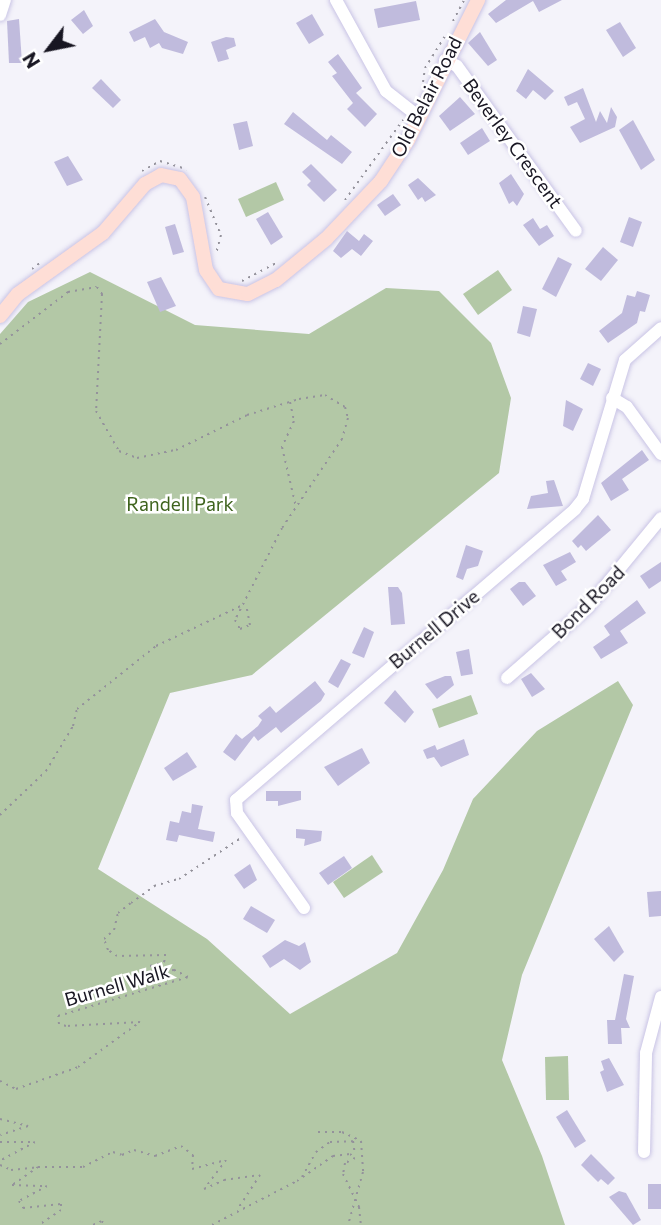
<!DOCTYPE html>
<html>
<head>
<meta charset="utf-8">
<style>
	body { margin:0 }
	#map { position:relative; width:661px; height:1225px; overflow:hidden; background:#f4f3fa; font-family:Commissioner,sans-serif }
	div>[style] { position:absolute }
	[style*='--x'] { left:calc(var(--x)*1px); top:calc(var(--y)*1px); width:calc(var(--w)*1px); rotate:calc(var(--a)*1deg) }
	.green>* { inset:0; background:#b3c8a6 }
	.building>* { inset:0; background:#c0bbdd }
	.path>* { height:2px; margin-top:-1px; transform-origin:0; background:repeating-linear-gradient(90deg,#94929b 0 2px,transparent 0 7px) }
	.roads { filter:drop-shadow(0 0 2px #c9c4e5) drop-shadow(0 0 2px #c9c4e5) }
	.minor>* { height:12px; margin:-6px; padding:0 6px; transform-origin:6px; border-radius:6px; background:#fff }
	.major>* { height:14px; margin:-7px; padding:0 7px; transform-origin:7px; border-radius:7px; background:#feded6 }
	span { translate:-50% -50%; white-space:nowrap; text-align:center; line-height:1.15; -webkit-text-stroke:5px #fff; paint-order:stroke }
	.street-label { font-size:19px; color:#181622 }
	.park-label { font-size:19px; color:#3e631d }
	.north { position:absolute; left:14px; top:14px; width:70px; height:70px; -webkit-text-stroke:5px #fff; paint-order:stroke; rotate:238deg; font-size:19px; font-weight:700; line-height:28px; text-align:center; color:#181622 }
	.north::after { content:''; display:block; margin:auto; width:24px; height:32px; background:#181622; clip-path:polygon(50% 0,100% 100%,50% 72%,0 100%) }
</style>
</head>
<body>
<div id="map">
	<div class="green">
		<div style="clip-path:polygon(276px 182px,284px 200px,246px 217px,238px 199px)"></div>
		<div style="clip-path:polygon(498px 270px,512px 290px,478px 315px,463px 294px)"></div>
		<div style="clip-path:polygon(90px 272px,195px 325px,309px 334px,386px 288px,439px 291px,491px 343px,511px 398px,499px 473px,252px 675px,170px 693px,98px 869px,207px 939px,290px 1014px,397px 953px,443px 870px,473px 799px,537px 731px,618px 681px,633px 705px,522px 975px,502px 1060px,542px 1156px,565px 1225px,0 1225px,0 334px,28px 302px)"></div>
		<div style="clip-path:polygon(471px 695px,478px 714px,439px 728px,432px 709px)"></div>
		<div style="clip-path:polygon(372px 855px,383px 872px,344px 898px,333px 882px)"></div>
		<div style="clip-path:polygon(568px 1056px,569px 1100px,546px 1100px,545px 1057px)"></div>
	</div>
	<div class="building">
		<div style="clip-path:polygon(506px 0,562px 0,539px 12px,533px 1px,496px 23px,488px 14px)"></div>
		<div style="clip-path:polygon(416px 1px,420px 20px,378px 28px,374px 9px)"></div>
		<div style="clip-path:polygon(84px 10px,93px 26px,83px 34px,71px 20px)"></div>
		<div style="clip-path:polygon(312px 14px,324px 35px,309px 44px,296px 23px)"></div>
		<div style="clip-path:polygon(19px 19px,22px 63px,9px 63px,7px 21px)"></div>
		<div style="clip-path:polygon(155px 19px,164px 32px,188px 42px,183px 54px,162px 48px,159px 43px,150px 48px,145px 37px,134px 42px,129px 32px)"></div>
		<div style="clip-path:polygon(620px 22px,636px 48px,623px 57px,606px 30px)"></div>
		<div style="clip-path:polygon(480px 32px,497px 60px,488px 66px,468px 43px)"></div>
		<div style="clip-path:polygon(226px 37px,234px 38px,236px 46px,226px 50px,229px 59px,218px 62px,211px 42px)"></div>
		<div style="clip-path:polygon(338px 54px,362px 88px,356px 93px,377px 114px,365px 127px,347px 109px,353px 103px,332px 76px,337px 73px,328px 62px)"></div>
		<div style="clip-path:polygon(528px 69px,554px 91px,545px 100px,533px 90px,526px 99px,516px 91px)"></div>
		<div style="clip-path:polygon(101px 79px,121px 100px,113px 108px,92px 88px)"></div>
		<div style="clip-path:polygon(583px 88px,596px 122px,600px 111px,607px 123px,611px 107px,617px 117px,615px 127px,580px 143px,570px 127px,585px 119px,577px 102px,568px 106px,564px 97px)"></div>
		<div style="clip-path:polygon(460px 97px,475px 114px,450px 131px,439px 116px)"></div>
		<div style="clip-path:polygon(293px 112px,327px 140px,331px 135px,352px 152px,342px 164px,284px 124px)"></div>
		<div style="clip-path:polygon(633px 120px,655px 160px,641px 170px,619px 130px)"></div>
		<div style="clip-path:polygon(247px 121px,253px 146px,239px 150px,233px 124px)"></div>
		<div style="clip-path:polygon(482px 128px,490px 141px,468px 155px,460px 143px)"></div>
		<div style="clip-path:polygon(68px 156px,83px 180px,67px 186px,54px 162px)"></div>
		<div style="clip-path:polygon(311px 164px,337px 190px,324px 202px,307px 185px,311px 181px,302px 172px)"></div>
		<div style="clip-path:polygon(511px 174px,524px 194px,517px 206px,513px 201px,509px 204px,499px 183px)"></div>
		<div style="clip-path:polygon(418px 178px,436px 195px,425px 202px,422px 197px,418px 200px,408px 185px)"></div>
		<div style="clip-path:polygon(393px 194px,401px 205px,385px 216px,377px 205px)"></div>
		<div style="clip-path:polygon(268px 212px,283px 237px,271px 245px,256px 219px)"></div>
		<div style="clip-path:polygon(629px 217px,642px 222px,633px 247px,620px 242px)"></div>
		<div style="clip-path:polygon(533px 218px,540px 229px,547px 225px,554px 236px,539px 246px,523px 225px)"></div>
		<div style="clip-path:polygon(175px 224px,184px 252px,173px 255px,165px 227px)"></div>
		<div style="clip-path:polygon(347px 231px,359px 241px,364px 234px,373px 241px,361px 256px,352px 249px,341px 258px,333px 251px)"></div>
		<div style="clip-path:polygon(603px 247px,618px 260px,601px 281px,585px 269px)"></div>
		<div style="clip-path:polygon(558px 257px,572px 264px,556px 297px,542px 289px)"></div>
		<div style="clip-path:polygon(161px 277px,176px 306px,160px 312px,147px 282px)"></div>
		<div style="clip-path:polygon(637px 291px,650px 295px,645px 312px,640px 311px,637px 323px,608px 343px,599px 331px,622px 313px,627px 295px,635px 297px)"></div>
		<div style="clip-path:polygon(523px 306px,537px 309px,530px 337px,517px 333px)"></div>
		<div style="clip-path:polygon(588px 363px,601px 369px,593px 386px,580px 379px)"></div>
		<div style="clip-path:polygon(566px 400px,583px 409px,573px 431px,563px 426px)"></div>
		<div style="clip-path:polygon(642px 450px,649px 460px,622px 479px,629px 490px,611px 501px,601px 483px)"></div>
		<div style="clip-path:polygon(554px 480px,563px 506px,527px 509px,531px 496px,548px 493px,546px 481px)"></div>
		<div style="clip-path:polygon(598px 515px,611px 530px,586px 551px,581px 545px,578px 548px,572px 541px)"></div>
		<div style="clip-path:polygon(466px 545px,483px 551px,478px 566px,467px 569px,463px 580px,456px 577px)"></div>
		<div style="clip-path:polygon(570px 552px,576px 562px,561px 571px,567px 580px,556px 586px,543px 565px)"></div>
		<div style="clip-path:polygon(661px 562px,661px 581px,649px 589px,640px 576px)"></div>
		<div style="clip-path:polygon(519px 582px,525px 582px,536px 596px,523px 606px,510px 589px)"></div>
		<div style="clip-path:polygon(388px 587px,398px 587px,402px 593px,405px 624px,391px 625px)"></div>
		<div style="clip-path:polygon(637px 600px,646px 613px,620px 631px,628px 643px,601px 659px,593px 647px,610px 635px,604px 626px)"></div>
		<div style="clip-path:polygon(364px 627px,374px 632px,364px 658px,352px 653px)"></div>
		<div style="clip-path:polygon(469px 649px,473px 674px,461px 676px,456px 652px)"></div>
		<div style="clip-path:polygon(341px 659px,351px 664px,338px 688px,328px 682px)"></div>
		<div style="clip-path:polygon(531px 673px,545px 689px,532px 697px,521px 679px)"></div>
		<div style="clip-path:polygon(445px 676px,451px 676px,454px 685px,437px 699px,425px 684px)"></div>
		<div style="clip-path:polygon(315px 681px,325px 694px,321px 701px,281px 733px,276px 727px,258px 741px,254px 736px,235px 761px,223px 752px,236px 734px,242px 739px,258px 726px,262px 720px,258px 716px,270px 706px,276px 713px)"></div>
		<div style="clip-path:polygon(395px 690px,414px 712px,405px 723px,384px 703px)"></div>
		<div style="clip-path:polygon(464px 739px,469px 755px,441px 767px,434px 757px,427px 759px,423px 750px,435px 745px,437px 750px)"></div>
		<div style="clip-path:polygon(362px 748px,370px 763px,338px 786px,324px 767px)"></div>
		<div style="clip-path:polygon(187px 752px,197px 767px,173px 781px,164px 768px)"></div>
		<div style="clip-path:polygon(266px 791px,301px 791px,301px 800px,278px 806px,278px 801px,266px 801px)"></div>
		<div style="clip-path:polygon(192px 804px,203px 806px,198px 829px,215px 832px,213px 842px,179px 835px,177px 842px,166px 840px,170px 821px,179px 823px,182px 811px,191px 813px)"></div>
		<div style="clip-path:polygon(296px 829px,322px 831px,321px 841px,304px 846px,305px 839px,296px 838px)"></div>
		<div style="clip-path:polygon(344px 856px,352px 868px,328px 885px,319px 873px)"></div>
		<div style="clip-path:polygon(250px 864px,257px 880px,244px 889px,234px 875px)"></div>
		<div style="clip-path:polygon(661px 891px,661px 916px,649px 917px,647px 892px)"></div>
		<div style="clip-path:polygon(251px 906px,275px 920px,267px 933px,243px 919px)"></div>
		<div style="clip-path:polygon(609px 926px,624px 952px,614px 962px,594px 939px)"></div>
		<div style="clip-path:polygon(285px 940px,299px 946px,305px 942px,311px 962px,300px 970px,284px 959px,270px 968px,262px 956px)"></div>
		<div style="clip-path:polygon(624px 974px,634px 976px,626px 1019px,630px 1028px,621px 1028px,622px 1044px,608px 1044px,607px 1020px,615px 1020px)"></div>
		<div style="clip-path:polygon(609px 1058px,624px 1085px,607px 1092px,600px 1072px,604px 1070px,601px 1061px)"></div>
		<div style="clip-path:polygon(567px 1110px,586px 1141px,575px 1148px,556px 1117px)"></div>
		<div style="clip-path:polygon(591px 1154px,615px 1178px,608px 1185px,601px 1179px,598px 1182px,581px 1165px)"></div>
		<div style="clip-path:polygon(648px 1184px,661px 1184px,661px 1209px,648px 1209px)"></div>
		<div style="clip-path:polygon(619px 1191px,626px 1193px,641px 1220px,633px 1225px,609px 1197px)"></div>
	</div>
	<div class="path">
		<div style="--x:453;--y:21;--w:24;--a:-62"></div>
		<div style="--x:423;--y:82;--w:14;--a:-82"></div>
		<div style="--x:425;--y:68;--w:39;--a:-58"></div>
		<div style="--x:142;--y:171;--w:21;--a:-29"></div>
		<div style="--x:160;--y:161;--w:28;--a:17"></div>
		<div style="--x:205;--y:197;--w:41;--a:67.2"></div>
		<div style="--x:221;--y:235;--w:20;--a:105"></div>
		<div style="--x:345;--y:200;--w:99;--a:-54.1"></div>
		<div style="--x:32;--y:269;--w:11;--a:-38"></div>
		<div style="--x:242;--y:281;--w:41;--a:-27.8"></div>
		<div style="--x:0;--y:344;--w:86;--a:-37.4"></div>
		<div style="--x:68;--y:292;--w:29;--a:-10"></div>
		<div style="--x:97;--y:287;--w:9;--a:54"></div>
		<div style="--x:102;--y:294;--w:117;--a:92.9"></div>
		<div style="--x:96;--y:411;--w:46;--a:60.1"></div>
		<div style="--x:119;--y:451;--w:19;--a:21"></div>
		<div style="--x:137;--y:458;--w:40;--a:-12"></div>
		<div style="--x:176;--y:450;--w:79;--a:-26.2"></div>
		<div style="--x:247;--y:415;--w:54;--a:-17.1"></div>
		<div style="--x:299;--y:399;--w:26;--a:-9"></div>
		<div style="--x:325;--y:395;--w:23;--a:31"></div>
		<div style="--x:345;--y:407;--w:11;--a:75"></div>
		<div style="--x:348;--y:418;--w:22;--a:106"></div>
		<div style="--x:342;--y:439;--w:107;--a:124"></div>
		<div style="--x:282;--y:528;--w:103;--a:117.1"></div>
		<div style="--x:235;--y:620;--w:10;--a:61"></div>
		<div style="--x:240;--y:629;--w:11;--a:-22"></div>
		<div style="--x:250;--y:625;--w:21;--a:-101"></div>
		<div style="--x:290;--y:402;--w:19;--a:78"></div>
		<div style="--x:294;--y:421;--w:29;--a:115"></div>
		<div style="--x:282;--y:447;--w:62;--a:76.9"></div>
		<div style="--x:0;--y:815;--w:64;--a:-43.7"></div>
		<div style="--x:46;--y:771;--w:52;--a:-59"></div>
		<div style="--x:73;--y:726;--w:17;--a:-77"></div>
		<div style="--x:77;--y:709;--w:101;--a:-38.6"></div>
		<div style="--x:156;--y:646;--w:98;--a:-25.3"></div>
		<div style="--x:0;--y:1081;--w:18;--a:27"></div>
		<div style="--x:16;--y:1089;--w:66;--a:-19.5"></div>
		<div style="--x:78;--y:1067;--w:77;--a:-36"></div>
		<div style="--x:140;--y:1022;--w:74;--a:176.9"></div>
		<div style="--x:66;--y:1026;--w:7;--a:-164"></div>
		<div style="--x:59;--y:1024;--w:8;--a:-97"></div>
		<div style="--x:58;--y:1016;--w:136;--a:-16.7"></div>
		<div style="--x:188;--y:977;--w:16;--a:-153"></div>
		<div style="--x:174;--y:970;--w:23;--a:175"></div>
		<div style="--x:151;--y:972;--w:6;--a:-99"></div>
		<div style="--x:150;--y:966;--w:15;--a:-16"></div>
		<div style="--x:164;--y:962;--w:7;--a:-74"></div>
		<div style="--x:166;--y:955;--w:49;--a:178.8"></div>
		<div style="--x:117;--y:956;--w:11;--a:-146"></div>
		<div style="--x:108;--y:950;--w:12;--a:-110"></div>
		<div style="--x:104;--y:939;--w:13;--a:-42"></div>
		<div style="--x:114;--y:930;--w:17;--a:-77"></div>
		<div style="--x:118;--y:913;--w:16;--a:-38"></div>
		<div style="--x:131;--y:903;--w:29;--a:-36"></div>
		<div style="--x:154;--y:886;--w:26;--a:-16"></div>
		<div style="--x:179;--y:879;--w:74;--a:-33.5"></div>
		<div style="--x:0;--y:1119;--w:29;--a:14"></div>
		<div style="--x:28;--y:1126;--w:29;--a:162"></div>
		<div style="--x:318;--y:1132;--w:24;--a:0"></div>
		<div style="--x:342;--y:1132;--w:21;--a:25"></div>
		<div style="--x:361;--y:1141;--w:31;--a:86"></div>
		<div style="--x:363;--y:1172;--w:55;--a:105.8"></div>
		<div style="--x:0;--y:1142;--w:35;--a:0"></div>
		<div style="--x:35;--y:1142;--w:40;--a:152"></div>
		<div style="--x:0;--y:1165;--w:12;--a:24"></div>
		<div style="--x:11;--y:1170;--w:27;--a:-6"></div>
		<div style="--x:38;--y:1167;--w:32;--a:145"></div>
		<div style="--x:12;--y:1185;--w:35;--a:2"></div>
		<div style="--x:47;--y:1186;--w:32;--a:152"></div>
		<div style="--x:19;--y:1201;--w:8;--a:60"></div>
		<div style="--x:23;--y:1208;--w:38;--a:-6"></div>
		<div style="--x:61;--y:1204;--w:6;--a:90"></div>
		<div style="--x:61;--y:1210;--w:27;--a:146"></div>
		<div style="--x:38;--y:1167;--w:45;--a:0"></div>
		<div style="--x:83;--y:1167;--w:34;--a:-27"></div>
		<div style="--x:113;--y:1152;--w:9;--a:18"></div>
		<div style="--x:122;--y:1155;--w:13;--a:-23"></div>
		<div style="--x:134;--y:1150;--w:22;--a:16"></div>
		<div style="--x:155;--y:1156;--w:28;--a:-21"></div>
		<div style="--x:181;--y:1146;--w:15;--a:37"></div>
		<div style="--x:193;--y:1155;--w:14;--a:94"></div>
		<div style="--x:192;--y:1169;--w:35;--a:-15"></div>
		<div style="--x:226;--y:1160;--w:36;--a:127"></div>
		<div style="--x:204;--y:1189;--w:22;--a:-24"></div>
		<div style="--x:224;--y:1180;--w:36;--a:-8"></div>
		<div style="--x:260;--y:1175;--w:42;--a:123.3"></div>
		<div style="--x:302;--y:1177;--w:29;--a:-61"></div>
		<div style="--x:316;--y:1152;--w:17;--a:-36"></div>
		<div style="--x:330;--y:1142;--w:23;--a:-2"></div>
		<div style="--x:353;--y:1141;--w:14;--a:82"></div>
		<div style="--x:93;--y:1225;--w:10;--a:-24"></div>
		<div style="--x:102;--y:1221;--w:4;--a:63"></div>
		<div style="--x:212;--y:1225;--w:96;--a:-27.4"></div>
		<div style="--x:297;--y:1181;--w:44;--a:-34.8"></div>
		<div style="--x:333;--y:1156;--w:17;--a:-7"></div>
		<div style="--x:350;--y:1154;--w:6;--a:39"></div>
		<div style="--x:355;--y:1158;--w:11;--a:153"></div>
		<div style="--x:345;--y:1163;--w:11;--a:100"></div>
		<div style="--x:343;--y:1174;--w:37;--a:64"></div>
		<div style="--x:359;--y:1207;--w:18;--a:84"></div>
	</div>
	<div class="roads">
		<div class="minor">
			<div style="--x:336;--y:0;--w:104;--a:61.2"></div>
			<div style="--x:386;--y:91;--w:42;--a:38.2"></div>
			<div style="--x:0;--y:15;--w:16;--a:-72"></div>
			<div style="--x:445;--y:60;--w:13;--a:27"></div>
			<div style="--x:457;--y:66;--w:203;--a:54.2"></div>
			<div style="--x:612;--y:398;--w:17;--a:31"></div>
			<div style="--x:627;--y:407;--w:58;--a:54.1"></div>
			<div style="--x:507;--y:678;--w:108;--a:-41.2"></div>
			<div style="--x:588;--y:607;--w:115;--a:-50.6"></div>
			<div style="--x:304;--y:908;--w:116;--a:-125.2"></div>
			<div style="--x:237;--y:813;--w:13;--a:-94"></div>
			<div style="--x:236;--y:800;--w:447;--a:-40.6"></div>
			<div style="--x:575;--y:509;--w:13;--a:-51"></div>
			<div style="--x:583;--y:499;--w:145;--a:-73.2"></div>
			<div style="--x:625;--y:360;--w:48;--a:-41.6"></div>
			<div style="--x:644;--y:1152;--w:99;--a:-88.8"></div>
			<div style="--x:646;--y:1053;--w:58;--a:-75"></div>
		</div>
		<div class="major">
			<div style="--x:0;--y:316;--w:28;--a:-51"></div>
			<div style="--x:18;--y:294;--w:105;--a:-35.7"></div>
			<div style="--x:103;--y:233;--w:65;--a:-49.4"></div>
			<div style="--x:145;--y:184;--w:18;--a:-29"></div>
			<div style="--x:161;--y:175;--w:19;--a:12"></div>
			<div style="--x:180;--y:179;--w:22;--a:54"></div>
			<div style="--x:193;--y:197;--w:74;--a:79.9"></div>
			<div style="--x:206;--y:270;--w:23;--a:56"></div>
			<div style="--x:219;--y:289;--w:29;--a:10"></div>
			<div style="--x:248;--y:294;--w:31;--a:-27"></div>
			<div style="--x:276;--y:280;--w:65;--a:-39.4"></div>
			<div style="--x:326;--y:239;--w:80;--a:-46.5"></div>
			<div style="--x:381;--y:181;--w:49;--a:-56.6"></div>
			<div style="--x:408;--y:140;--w:157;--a:-63.4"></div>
		</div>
	</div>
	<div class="street-label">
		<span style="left:426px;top:97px;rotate:-63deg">Old Belair Road</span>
		<span style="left:513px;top:143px;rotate:54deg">Beverley Crescent</span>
		<span style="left:588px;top:602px;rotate:-45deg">Bond Road</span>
		<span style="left:434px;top:629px;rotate:-40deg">Burnell Drive</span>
		<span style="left:117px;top:985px;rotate:-16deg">Burnell Walk</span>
	</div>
	<div class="park-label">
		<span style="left:180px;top:504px">Randell Park</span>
	</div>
	<div class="north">N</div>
</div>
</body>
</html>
